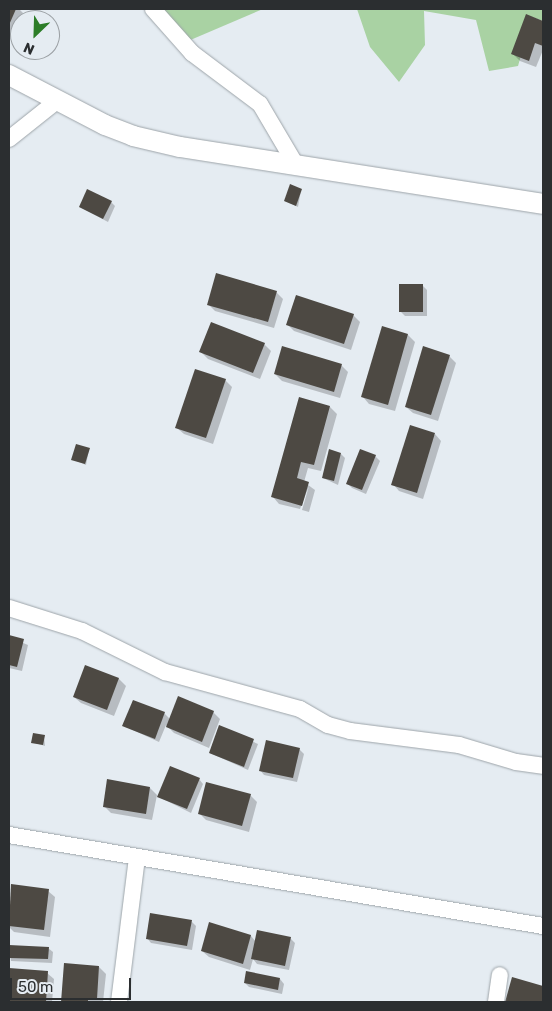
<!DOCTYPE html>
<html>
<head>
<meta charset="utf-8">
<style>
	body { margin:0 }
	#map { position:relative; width:552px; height:1011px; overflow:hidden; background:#e5ecf2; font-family:Rubik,sans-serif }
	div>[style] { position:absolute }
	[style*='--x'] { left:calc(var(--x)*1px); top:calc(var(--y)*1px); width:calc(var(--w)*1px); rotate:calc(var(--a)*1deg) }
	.green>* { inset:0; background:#a9d2a3 }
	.shadow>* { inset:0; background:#0003 }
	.building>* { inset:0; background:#4d4943 }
	.roads { filter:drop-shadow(0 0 1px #9da4a9) drop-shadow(0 0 1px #9da4a9) }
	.minor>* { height:16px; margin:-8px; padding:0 8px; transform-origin:8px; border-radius:8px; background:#fff }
	.tertiary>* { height:20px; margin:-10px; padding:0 10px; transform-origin:10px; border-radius:10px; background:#fff }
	span { translate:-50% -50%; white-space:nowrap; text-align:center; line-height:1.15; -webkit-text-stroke:5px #e5ecf2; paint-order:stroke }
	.frame { position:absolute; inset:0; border:10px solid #2b2e30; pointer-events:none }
	.north { position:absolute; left:10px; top:10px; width:50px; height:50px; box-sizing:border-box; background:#e5ecf2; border:1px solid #9ba0a4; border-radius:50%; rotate:204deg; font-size:14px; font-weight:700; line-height:20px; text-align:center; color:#2b2e30 }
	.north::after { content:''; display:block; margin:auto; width:18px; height:22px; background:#2c7d28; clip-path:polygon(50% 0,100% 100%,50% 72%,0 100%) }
	.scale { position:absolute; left:10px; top:978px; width:121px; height:22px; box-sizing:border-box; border:2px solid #2b2e30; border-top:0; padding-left:6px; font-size:15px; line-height:18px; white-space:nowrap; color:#2b2e30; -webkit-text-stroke:4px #e5ecf2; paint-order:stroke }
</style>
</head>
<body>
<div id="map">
	<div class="green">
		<div style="clip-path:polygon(160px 9px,263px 9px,181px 44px)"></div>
		<div style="clip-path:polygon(357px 9px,543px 9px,543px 21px,532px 17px,518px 66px,489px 71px,476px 20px,424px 11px,425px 45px,399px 82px,370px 47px)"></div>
	</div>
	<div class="shadow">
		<div style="clip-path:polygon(9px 9px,19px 9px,23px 13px,14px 36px,9px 34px)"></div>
		<div style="clip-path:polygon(527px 16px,543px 22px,543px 50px,536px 67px,520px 61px,513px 54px)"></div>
		<div style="clip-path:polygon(301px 190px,298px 207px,285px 201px)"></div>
		<div style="clip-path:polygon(111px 202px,115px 206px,108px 222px,80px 207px)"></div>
		<div style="clip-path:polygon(422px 285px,427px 290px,427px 316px,405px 316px,401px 312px)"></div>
		<div style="clip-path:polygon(276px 292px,283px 299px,274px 328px,215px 311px,208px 304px)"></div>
		<div style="clip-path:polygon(353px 315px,360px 322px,351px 350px,294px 331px,287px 324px)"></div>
		<div style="clip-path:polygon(383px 328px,408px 335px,415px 342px,395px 411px,369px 404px,363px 397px)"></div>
		<div style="clip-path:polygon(264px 344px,271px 351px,260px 379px,208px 359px,201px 352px)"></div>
		<div style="clip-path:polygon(449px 356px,456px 363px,438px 421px,413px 413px,406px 407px)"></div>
		<div style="clip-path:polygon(341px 365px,348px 372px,340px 398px,282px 381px,275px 374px)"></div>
		<div style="clip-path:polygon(225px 380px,232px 387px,213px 444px,184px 434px,177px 428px)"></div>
		<div style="clip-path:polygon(300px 399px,330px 407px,337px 414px,321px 471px,308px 468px,304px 482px,315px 490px,309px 512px,302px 510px,309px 486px,300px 509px,279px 504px,273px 497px)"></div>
		<div style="clip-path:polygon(435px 434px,441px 441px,423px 499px,399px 491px,393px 484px)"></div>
		<div style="clip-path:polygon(89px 449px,86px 465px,72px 459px)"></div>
		<div style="clip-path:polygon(341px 454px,345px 458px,338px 485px,323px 478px)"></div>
		<div style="clip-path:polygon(375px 456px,380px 461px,366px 494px,352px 488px,348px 484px)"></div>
		<div style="clip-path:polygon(9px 637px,28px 645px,22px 671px,9px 668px)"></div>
		<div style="clip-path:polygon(86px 666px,119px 679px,126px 686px,114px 716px,81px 703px,74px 697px)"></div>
		<div style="clip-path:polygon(213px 712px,220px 719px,209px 748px,174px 733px,166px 725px,159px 742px,124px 726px,164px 713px,170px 719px)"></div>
		<div style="clip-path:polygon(220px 727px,258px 744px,248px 770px,210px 753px)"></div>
		<div style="clip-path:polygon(44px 736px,45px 746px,32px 742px)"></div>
		<div style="clip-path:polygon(299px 749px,304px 754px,297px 782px,264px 775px,260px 770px)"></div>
		<div style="clip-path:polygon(199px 779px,203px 784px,191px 813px,159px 797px)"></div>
		<div style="clip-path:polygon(150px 788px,157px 795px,152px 820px,111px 813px,104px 806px)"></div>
		<div style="clip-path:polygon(250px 795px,257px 802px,249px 832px,206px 820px,199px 813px)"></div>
		<div style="clip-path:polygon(12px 886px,48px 891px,55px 897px,50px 937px,14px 932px,9px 927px)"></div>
		<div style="clip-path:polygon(192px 922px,196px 926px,192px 950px,151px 943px,147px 938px)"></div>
		<div style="clip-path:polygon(251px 936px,256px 942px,290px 938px,295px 943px,289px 970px,257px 964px,253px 959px,250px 970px,209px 957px,202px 951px)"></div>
		<div style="clip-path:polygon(9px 946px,48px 948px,53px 952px,52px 963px,11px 961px)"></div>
		<div style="clip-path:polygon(66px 964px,99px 967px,106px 974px,103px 1002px,62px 1002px)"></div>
		<div style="clip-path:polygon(10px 970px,47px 973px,54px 979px,52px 1002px,9px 1002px)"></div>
		<div style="clip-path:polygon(513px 978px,543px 988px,543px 1002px,506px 1002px)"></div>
		<div style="clip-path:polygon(280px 979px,284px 984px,282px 994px,249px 987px,245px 983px)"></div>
	</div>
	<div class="building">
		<div style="clip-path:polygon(9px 9px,16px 9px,9px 25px)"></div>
		<div style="clip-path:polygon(526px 14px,543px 21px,543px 46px,535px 43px,529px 61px,511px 54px)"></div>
		<div style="clip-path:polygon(290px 184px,302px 189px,296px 206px,284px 201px)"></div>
		<div style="clip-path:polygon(87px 189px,112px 201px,103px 219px,79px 207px)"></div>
		<div style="clip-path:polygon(216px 273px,277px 291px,268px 322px,207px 305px)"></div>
		<div style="clip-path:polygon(399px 284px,423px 284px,423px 312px,399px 312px)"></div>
		<div style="clip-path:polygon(296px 295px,354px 314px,344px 344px,286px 325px)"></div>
		<div style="clip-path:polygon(211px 322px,265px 343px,253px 373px,199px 352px)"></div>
		<div style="clip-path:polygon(382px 326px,408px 334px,388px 405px,361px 397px)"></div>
		<div style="clip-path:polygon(282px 346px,342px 364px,334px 392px,274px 374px)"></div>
		<div style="clip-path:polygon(423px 346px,450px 355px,431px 415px,405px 407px)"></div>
		<div style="clip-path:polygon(195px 369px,226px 379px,206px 438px,175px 428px)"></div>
		<div style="clip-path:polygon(299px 397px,330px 406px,314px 465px,301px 462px,297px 478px,309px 482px,302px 506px,271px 497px)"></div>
		<div style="clip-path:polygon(410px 425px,435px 433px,417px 493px,391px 485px)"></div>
		<div style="clip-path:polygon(76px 444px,90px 448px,85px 464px,71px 460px)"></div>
		<div style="clip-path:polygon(329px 449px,341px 453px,334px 481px,322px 478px)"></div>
		<div style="clip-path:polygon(360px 449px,376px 455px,362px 490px,346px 484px)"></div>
		<div style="clip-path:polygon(9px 635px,24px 639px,17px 667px,9px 665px)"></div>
		<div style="clip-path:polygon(85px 665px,119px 678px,107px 710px,73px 697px)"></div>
		<div style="clip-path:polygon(178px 696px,214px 711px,202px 742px,166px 727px)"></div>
		<div style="clip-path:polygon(133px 700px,165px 712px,155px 739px,122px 726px)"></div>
		<div style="clip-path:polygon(219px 725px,254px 739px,244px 767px,209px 753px)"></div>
		<div style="clip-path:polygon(33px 733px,45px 735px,43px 745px,31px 743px)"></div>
		<div style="clip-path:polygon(266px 740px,300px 748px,293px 778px,259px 771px)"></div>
		<div style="clip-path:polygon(170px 766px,200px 778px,187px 809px,157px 797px)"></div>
		<div style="clip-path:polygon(107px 779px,150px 787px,146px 814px,103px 807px)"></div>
		<div style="clip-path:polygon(206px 782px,251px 794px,242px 826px,198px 814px)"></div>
		<div style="clip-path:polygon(11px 884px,49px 889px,44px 930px,9px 926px)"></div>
		<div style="clip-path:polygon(150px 913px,192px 920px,187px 946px,146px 939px)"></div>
		<div style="clip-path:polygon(209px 922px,251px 935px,243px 964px,201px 951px)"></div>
		<div style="clip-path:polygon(257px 930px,291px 937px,285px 966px,251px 959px)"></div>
		<div style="clip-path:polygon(9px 945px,49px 947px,48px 959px,9px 958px)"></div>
		<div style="clip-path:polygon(64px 963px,99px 966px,97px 999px,88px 998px,88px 1002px,61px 1002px)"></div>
		<div style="clip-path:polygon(9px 968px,48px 971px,46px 1002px,9px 1002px)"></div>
		<div style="clip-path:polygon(246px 971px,280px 978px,278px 990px,244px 983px)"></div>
		<div style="clip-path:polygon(512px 977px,543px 986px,542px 1002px,505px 1002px)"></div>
	</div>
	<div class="roads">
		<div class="minor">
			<div style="--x:153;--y:9;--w:59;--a:48.4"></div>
			<div style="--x:192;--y:53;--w:85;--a:36.9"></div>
			<div style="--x:260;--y:104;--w:71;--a:59.5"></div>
			<div style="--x:9;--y:139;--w:63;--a:-38.5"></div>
			<div style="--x:9;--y:608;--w:77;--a:17.5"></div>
			<div style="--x:82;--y:631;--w:93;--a:26.3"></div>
			<div style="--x:165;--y:672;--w:140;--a:15.3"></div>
			<div style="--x:300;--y:709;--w:32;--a:30"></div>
			<div style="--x:328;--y:725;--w:23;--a:15"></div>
			<div style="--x:350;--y:731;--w:110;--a:7.3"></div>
			<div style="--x:459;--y:745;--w:59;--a:16.6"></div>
			<div style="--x:516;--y:762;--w:27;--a:8"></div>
			<div style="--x:9;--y:835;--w:542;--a:9.67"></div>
			<div style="--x:119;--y:1002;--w:146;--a:-82.9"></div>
			<div style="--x:496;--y:1002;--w:27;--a:-82"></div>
		</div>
		<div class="tertiary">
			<div style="--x:9;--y:75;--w:108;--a:27.5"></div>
			<div style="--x:105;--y:125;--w:30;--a:21"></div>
			<div style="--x:133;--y:136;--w:48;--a:13.2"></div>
			<div style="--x:180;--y:147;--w:367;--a:8.9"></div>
		</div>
	</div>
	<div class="frame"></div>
	<div class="north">N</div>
	<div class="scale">50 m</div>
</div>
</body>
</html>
